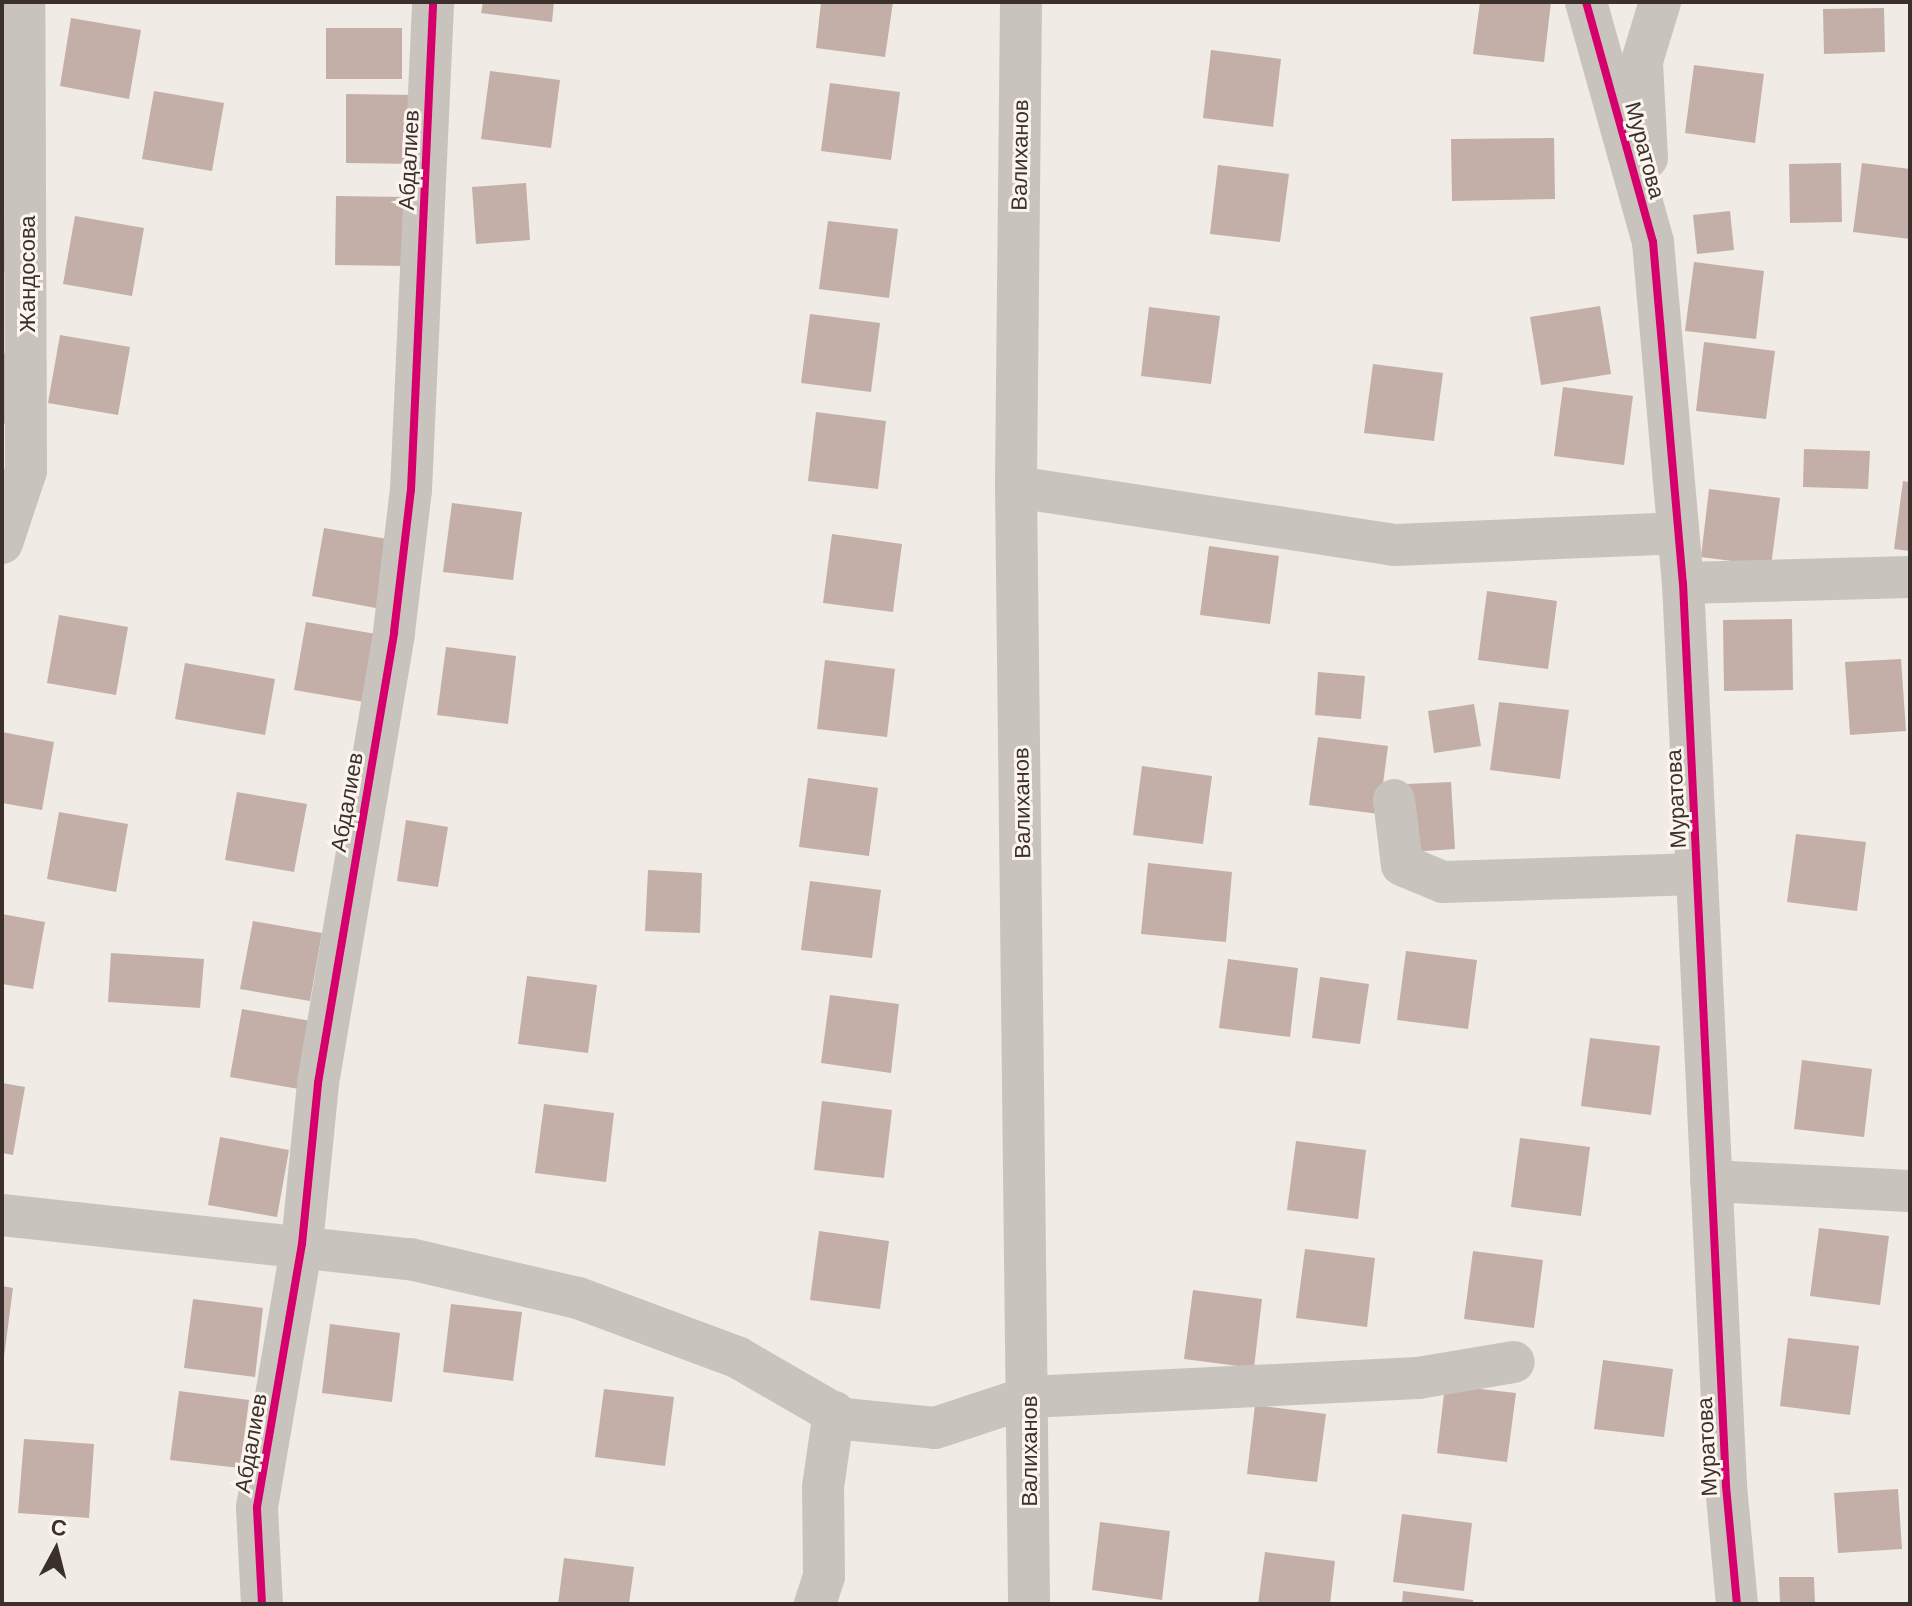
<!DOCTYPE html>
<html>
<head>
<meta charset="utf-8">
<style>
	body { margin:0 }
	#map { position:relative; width:1912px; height:1606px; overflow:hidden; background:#f0ebe5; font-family:Barlow,sans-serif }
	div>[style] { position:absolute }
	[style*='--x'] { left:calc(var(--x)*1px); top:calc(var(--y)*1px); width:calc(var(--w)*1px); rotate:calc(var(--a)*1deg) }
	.building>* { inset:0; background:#c3afa7 }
	.minor>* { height:42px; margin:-21px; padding:0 21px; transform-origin:21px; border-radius:21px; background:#c9c3be }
	.cycleway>* { height:8px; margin:-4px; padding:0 4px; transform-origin:4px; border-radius:4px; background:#d6006c }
	span { translate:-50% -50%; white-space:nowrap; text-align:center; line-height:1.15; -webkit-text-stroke:6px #fbf5ee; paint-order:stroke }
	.street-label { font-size:22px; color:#3b302b }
	.frame { position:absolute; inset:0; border:4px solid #3b302b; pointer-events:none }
	.north { position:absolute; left:16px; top:1510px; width:80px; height:80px; -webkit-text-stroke:6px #fbf5ee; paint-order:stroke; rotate:7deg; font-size:22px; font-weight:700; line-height:32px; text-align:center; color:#3b302b }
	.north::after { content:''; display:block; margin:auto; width:28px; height:36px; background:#3b302b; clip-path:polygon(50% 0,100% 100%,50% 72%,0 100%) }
</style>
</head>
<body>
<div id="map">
	<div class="building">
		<div style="clip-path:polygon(483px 2px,554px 2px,552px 22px,481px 13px)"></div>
		<div style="clip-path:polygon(821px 2px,893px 2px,885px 57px,816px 48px)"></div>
		<div style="clip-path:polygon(1480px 2px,1551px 2px,1544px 62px,1473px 54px)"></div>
		<div style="clip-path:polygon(1884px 8px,1885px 52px,1824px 54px,1823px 9px)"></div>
		<div style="clip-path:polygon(71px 18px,141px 30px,129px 99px,60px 86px)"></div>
		<div style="clip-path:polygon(326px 28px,402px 28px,402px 79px,326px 79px)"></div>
		<div style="clip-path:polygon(1211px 50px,1281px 59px,1273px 127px,1203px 118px)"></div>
		<div style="clip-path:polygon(1694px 65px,1764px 74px,1755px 143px,1685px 133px)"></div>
		<div style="clip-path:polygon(490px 71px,560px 80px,551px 148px,481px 139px)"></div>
		<div style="clip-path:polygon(830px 83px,900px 92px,891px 160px,821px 151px)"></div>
		<div style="clip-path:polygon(154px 91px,224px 103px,212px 171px,142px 159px)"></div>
		<div style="clip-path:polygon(346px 94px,417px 95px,416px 164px,346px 163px)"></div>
		<div style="clip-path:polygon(1554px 138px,1555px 199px,1452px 201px,1451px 139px)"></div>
		<div style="clip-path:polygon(1841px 163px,1842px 222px,1790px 223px,1789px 164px)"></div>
		<div style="clip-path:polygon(1862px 163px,1910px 169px,1910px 239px,1853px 232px)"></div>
		<div style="clip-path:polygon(1218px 165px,1289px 174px,1280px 242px,1210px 234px)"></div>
		<div style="clip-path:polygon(526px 183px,530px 240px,476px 244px,472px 187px)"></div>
		<div style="clip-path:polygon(336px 196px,406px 197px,406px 266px,335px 265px)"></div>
		<div style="clip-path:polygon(1730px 211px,1734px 250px,1697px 254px,1693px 215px)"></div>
		<div style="clip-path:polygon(75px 216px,144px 228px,132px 296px,63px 284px)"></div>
		<div style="clip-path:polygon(2px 221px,13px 223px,4px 275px,2px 275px)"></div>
		<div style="clip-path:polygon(828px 221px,898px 229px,889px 298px,819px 289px)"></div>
		<div style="clip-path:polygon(1694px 262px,1764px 271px,1756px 339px,1685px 331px)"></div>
		<div style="clip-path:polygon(1600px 306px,1611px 374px,1541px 385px,1530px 317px)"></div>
		<div style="clip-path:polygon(1149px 307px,1220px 316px,1211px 384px,1141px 376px)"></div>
		<div style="clip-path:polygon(810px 314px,880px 323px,871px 392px,801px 383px)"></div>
		<div style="clip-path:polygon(60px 335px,130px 347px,118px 415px,48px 403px)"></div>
		<div style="clip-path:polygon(1704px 342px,1775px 351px,1766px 419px,1696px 411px)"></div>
		<div style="clip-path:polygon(2px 353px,24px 357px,12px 425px,2px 423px)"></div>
		<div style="clip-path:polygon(1373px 364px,1443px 373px,1434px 441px,1364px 433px)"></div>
		<div style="clip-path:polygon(1563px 387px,1633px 396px,1624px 465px,1554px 456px)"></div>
		<div style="clip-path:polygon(816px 412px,886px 421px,878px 489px,808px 481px)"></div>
		<div style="clip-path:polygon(1804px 449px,1870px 451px,1868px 489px,1803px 487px)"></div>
		<div style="clip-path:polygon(1903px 481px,1910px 482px,1910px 551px,1894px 549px)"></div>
		<div style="clip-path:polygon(1709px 489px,1780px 498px,1771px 566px,1701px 557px)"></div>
		<div style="clip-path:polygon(452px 503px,522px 512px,513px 580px,443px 572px)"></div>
		<div style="clip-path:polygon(324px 528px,393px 540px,381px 609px,312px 596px)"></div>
		<div style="clip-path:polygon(832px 534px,902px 544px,893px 612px,823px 603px)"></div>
		<div style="clip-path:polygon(1209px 546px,1279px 556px,1270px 624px,1200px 615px)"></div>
		<div style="clip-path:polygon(1487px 591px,1557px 601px,1548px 669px,1478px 660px)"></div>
		<div style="clip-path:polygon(59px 615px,128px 627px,116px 695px,47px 683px)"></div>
		<div style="clip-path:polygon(1792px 619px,1793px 690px,1724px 691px,1723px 620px)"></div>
		<div style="clip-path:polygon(306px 622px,376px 634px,364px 702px,294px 690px)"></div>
		<div style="clip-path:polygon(446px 647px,516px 656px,508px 724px,437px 715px)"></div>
		<div style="clip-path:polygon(1901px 659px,1906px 731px,1850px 735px,1845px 662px)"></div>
		<div style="clip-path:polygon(825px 660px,895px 669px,887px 737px,817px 729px)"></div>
		<div style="clip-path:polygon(185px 663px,275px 679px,265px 735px,175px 719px)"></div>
		<div style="clip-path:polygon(1318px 672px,1365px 676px,1361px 719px,1315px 715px)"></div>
		<div style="clip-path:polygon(1499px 702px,1569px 710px,1560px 779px,1490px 770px)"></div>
		<div style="clip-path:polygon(1474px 704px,1481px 746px,1434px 753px,1428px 711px)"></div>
		<div style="clip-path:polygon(2px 732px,54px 742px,42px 810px,2px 803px)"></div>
		<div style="clip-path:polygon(1318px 737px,1388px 746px,1379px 814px,1309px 805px)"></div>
		<div style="clip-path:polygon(1142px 766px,1212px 776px,1203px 844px,1133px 835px)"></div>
		<div style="clip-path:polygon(808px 778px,878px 788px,869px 856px,799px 847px)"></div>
		<div style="clip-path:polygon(1451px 782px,1455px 849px,1410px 852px,1407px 784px)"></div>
		<div style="clip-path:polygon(237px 792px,307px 804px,294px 872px,225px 860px)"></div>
		<div style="clip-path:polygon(59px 812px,128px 824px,116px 892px,47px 879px)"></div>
		<div style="clip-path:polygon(406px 820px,448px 827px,438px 887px,397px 881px)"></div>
		<div style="clip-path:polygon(1796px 834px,1866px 842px,1857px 911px,1787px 902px)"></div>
		<div style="clip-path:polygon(1148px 863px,1232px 872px,1226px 942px,1141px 934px)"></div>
		<div style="clip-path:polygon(648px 870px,702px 873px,700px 933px,645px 931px)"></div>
		<div style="clip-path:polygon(810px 881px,881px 890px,872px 958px,801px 950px)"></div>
		<div style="clip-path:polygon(2px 914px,45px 922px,33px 989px,2px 984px)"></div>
		<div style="clip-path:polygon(253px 921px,322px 933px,310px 1001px,240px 989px)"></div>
		<div style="clip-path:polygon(1406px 951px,1477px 960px,1468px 1029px,1397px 1020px)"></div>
		<div style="clip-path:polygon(111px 953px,204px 959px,200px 1008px,108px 1002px)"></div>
		<div style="clip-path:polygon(1228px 959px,1298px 968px,1290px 1037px,1219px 1028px)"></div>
		<div style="clip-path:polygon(527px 976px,597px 985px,588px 1053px,518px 1044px)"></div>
		<div style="clip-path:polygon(1320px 977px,1369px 984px,1360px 1044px,1312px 1038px)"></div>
		<div style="clip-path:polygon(830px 995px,899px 1004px,891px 1073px,821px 1063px)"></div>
		<div style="clip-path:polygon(242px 1009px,311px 1021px,299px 1089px,230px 1077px)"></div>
		<div style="clip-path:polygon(1590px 1038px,1660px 1046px,1651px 1115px,1581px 1106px)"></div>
		<div style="clip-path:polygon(1802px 1060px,1872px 1069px,1864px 1137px,1794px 1129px)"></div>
		<div style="clip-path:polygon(2px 1083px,25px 1087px,13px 1155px,2px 1153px)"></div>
		<div style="clip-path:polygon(822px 1101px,892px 1110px,884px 1178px,814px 1170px)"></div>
		<div style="clip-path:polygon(544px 1104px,614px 1113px,606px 1182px,535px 1173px)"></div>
		<div style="clip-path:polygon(220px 1137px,289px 1150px,277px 1217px,208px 1205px)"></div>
		<div style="clip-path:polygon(1520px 1138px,1590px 1147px,1581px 1216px,1511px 1207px)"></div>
		<div style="clip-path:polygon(1296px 1141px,1366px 1150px,1358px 1219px,1287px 1210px)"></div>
		<div style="clip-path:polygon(1819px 1228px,1889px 1236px,1880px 1305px,1810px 1296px)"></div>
		<div style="clip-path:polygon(819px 1231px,889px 1241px,880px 1309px,810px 1300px)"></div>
		<div style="clip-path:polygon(1305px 1249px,1375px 1258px,1367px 1327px,1296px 1318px)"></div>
		<div style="clip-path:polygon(1473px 1251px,1543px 1260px,1534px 1328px,1464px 1319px)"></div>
		<div style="clip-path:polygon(2px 1286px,13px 1288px,4px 1357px,2px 1357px)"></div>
		<div style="clip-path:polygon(1193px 1290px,1262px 1299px,1254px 1368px,1184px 1359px)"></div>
		<div style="clip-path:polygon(193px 1299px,263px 1308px,255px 1377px,184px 1368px)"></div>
		<div style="clip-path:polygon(451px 1304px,522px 1312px,513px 1381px,443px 1372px)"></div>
		<div style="clip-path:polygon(330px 1324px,400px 1333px,392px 1402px,322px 1393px)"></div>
		<div style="clip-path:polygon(1788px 1338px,1859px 1346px,1850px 1415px,1780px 1406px)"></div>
		<div style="clip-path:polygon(1603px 1360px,1673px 1369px,1664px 1437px,1594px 1429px)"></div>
		<div style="clip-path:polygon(1445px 1385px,1516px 1393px,1507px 1462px,1437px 1453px)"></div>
		<div style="clip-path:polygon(604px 1389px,674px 1397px,665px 1466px,595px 1457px)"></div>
		<div style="clip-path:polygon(179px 1391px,249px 1400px,240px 1468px,170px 1460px)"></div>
		<div style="clip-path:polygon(1255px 1405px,1326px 1414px,1317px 1482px,1247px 1474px)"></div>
		<div style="clip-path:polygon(24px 1439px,94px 1444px,89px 1518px,18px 1513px)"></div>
		<div style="clip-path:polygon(1898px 1489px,1902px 1549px,1838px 1553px,1834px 1493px)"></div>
		<div style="clip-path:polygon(1402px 1514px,1472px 1523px,1464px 1591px,1393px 1582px)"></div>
		<div style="clip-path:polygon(1100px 1522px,1170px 1531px,1162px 1600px,1092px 1590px)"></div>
		<div style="clip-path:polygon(1265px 1552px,1335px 1561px,1330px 1604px,1258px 1604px)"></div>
		<div style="clip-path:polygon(564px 1558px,634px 1567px,629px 1604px,558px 1604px)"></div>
		<div style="clip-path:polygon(1779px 1577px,1814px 1577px,1815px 1604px,1780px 1604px)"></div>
		<div style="clip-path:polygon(1403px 1591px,1473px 1600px,1473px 1604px,1402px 1604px)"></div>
	</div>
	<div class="minor">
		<div style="--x:1021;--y:2;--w:485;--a:90.6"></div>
		<div style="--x:1016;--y:487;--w:1117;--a:89.33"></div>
		<div style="--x:1586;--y:2;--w:249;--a:74.4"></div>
		<div style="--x:1653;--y:242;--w:342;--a:85"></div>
		<div style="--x:1683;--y:583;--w:904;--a:87.27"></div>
		<div style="--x:1726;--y:1486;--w:119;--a:84.7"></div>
		<div style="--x:1647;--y:158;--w:97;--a:-93"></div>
		<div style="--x:1642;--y:61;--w:62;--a:-73"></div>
		<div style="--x:1016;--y:487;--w:383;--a:8.7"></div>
		<div style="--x:1395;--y:545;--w:281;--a:-2.4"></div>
		<div style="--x:2;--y:543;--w:76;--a:-71.6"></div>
		<div style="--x:26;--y:471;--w:469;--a:-90.2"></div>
		<div style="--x:1683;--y:583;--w:227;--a:-1.5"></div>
		<div style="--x:1394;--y:800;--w:65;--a:83"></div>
		<div style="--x:1402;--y:865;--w:44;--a:22.5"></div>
		<div style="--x:1443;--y:882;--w:254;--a:-1.8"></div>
		<div style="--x:1711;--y:1181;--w:199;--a:2.9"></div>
		<div style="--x:2;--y:1215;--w:410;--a:6.2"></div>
		<div style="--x:410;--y:1259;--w:172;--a:13.1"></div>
		<div style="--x:578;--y:1298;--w:170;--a:20.4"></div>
		<div style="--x:737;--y:1357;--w:124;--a:30.1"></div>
		<div style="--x:844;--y:1419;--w:91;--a:5.6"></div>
		<div style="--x:935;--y:1428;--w:99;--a:-18.3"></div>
		<div style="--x:1029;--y:1397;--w:389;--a:-2.8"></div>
		<div style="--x:1418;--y:1378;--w:97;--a:-9.5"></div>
		<div style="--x:262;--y:1604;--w:97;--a:-93"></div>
		<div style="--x:257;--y:1507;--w:267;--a:-80.3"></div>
		<div style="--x:302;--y:1244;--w:162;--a:-84.3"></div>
		<div style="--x:318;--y:1083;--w:457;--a:-80.4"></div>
		<div style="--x:394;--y:632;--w:143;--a:-83.2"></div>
		<div style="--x:411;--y:490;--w:488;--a:-87.4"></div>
		<div style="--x:815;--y:1604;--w:28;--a:-72"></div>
		<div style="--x:824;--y:1577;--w:90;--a:-90.6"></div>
		<div style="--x:823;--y:1487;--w:76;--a:-81.7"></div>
	</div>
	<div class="cycleway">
		<div style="--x:1586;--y:2;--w:249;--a:74.4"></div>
		<div style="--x:1653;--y:242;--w:342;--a:85"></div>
		<div style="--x:1683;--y:583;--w:904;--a:87.27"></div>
		<div style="--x:1726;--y:1486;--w:119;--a:84.7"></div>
		<div style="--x:262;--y:1604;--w:97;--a:-93"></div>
		<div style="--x:257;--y:1507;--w:267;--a:-80.3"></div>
		<div style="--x:302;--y:1244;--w:162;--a:-84.3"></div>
		<div style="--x:318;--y:1083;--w:457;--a:-80.4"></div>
		<div style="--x:394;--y:632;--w:143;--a:-83.2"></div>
		<div style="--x:411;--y:490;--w:488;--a:-87.4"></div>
	</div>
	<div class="street-label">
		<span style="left:1646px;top:150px;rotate:75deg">Муратова</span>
		<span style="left:1019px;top:155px;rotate:-89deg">Валиханов</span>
		<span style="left:408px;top:160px;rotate:-87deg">Абдалиев</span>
		<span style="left:27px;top:274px;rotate:-90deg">Жандосова</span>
		<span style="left:1675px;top:799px;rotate:-93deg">Муратова</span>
		<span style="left:346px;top:802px;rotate:-80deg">Абдалиев</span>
		<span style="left:1021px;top:803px;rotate:-91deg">Валиханов</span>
		<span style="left:250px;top:1443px;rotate:-80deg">Абдалиев</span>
		<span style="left:1706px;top:1447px;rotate:-93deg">Муратова</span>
		<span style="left:1029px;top:1451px;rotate:-90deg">Валиханов</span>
	</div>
	<div class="frame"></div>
	<div class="north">С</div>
</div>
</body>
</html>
